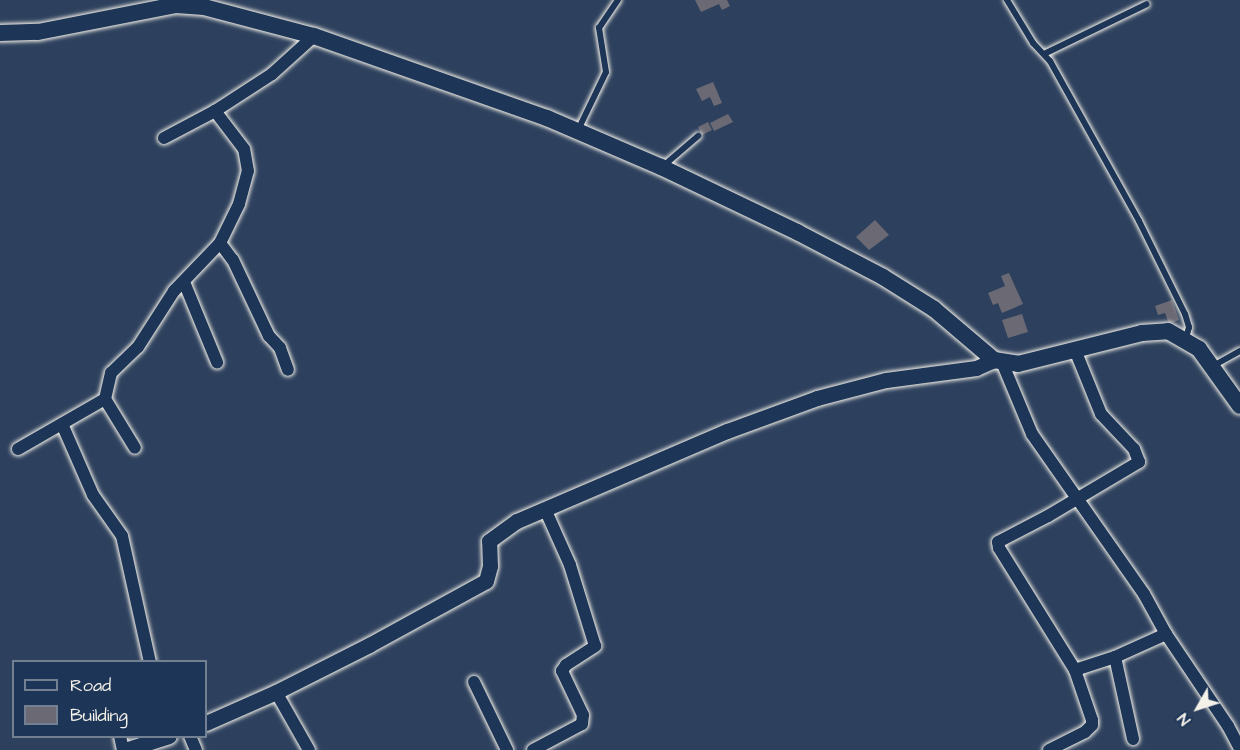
<!DOCTYPE html>
<html>
<head>
<meta charset="utf-8">
<style>
	body { margin:0 }
	#map { position:relative; width:1240px; height:750px; overflow:hidden; background:#2d405d; font-family:"Architects Daughter",sans-serif }
	div>[style] { position:absolute }
	[style*='--x'] { left:calc(var(--x)*1px); top:calc(var(--y)*1px); width:calc(var(--w)*1px); rotate:calc(var(--a)*1deg) }
	.building>* { inset:0; background:#6b6a74 }
	.roads { filter:drop-shadow(0 0 2px #f4f1e8) drop-shadow(0 0 2px #f4f1e8) }
	.service>* { height:6px; margin:-3px; padding:0 3px; transform-origin:3px; border-radius:3px; background:#1d3557 }
	.minor>* { height:12px; margin:-6px; padding:0 6px; transform-origin:6px; border-radius:6px; background:#1d3557 }
	.tertiary>* { height:15px; margin:-7.5px; padding:0 7.5px; transform-origin:7.5px; border-radius:7.5px; background:#1d3557 }
	.secondary>* { height:16px; margin:-8px; padding:0 8px; transform-origin:8px; border-radius:8px; background:#1d3557 }
	span { translate:-50% -50%; white-space:nowrap; text-align:center; line-height:1.15; -webkit-text-stroke:6px #1d3557; paint-order:stroke }
	.legend { position:absolute; left:12px; top:660px; width:195px; height:78px; box-sizing:border-box; background:#1d3557; border:2px solid #738091; margin:0; padding:8px 10px; list-style:none; font-size:18px; color:#f4f1e8 }
	.legend li { display:flex; align-items:center; gap:12px; height:30px }
	.legend b { width:30px; border:2px solid #738091 }
	.north { position:absolute; left:1168px; top:678px; width:60px; height:60px; -webkit-text-stroke:4px #1d3557; paint-order:stroke; rotate:231deg; font-size:16px; font-weight:700; line-height:24px; text-align:center; color:#f4f1e8 }
	.north::after { content:''; display:block; margin:auto; width:21px; height:27px; background:#f4f1e8; clip-path:polygon(50% 0,100% 100%,50% 72%,0 100%) }
</style>
</head>
<body>
<div id="map">
	<div class="building">
		<div style="clip-path:polygon(695px 0,727px 0,730px 6px,722px 10px,719px 4px,701px 12px)"></div>
		<div style="clip-path:polygon(713px 82px,722px 103px,714px 106px,710px 97px,702px 101px,696px 89px)"></div>
		<div style="clip-path:polygon(728px 114px,733px 122px,714px 131px,710px 123px)"></div>
		<div style="clip-path:polygon(708px 122px,712px 130px,702px 135px,698px 127px)"></div>
		<div style="clip-path:polygon(875px 220px,889px 235px,869px 250px,856px 237px)"></div>
		<div style="clip-path:polygon(1009px 273px,1023px 304px,1002px 313px,998px 303px,993px 305px,988px 293px,1005px 286px,1001px 276px)"></div>
		<div style="clip-path:polygon(1172px 300px,1179px 320px,1169px 324px,1165px 313px,1158px 315px,1155px 306px)"></div>
		<div style="clip-path:polygon(1022px 314px,1028px 332px,1008px 338px,1002px 320px)"></div>
	</div>
	<div class="roads">
		<div class="service">
			<div style="--x:1007;--y:0;--w:50;--a:58.8"></div>
			<div style="--x:1033;--y:43;--w:25;--a:47"></div>
			<div style="--x:1050;--y:61;--w:183;--a:60.9"></div>
			<div style="--x:1139;--y:221;--w:104;--a:63.7"></div>
			<div style="--x:1185;--y:314;--w:14;--a:73"></div>
			<div style="--x:1189;--y:327;--w:11;--a:105"></div>
			<div style="--x:1044;--y:54;--w:114;--a:-25.9"></div>
			<div style="--x:578;--y:130;--w:64;--a:-64.2"></div>
			<div style="--x:606;--y:72;--w:45;--a:-99"></div>
			<div style="--x:599;--y:28;--w:34;--a:-56"></div>
			<div style="--x:662;--y:167;--w:48;--a:-40.7"></div>
			<div style="--x:1213;--y:366;--w:31;--a:-29"></div>
		</div>
		<div class="minor">
			<div style="--x:164;--y:138;--w:58;--a:-27.9"></div>
			<div style="--x:215;--y:111;--w:68;--a:-33"></div>
			<div style="--x:272;--y:74;--w:57;--a:-42.1"></div>
			<div style="--x:220;--y:243;--w:21;--a:53"></div>
			<div style="--x:233;--y:260;--w:84;--a:64.7"></div>
			<div style="--x:269;--y:336;--w:16;--a:47"></div>
			<div style="--x:280;--y:348;--w:23;--a:70"></div>
			<div style="--x:184;--y:282;--w:87;--a:67.6"></div>
			<div style="--x:1002;--y:362;--w:78;--a:67.4"></div>
			<div style="--x:1032;--y:434;--w:195;--a:55"></div>
			<div style="--x:1144;--y:594;--w:46;--a:61.2"></div>
			<div style="--x:1166;--y:634;--w:111;--a:56"></div>
			<div style="--x:1228;--y:726;--w:26;--a:62"></div>
			<div style="--x:105;--y:399;--w:57;--a:58.5"></div>
			<div style="--x:62;--y:424;--w:77;--a:66.4"></div>
			<div style="--x:93;--y:495;--w:50;--a:54.7"></div>
			<div style="--x:122;--y:536;--w:129;--a:77.5"></div>
			<div style="--x:18;--y:449;--w:100;--a:-29.9"></div>
			<div style="--x:105;--y:399;--w:27;--a:-77"></div>
			<div style="--x:111;--y:373;--w:37;--a:-44"></div>
			<div style="--x:138;--y:347;--w:67;--a:-57.3"></div>
			<div style="--x:174;--y:291;--w:66;--a:-46.2"></div>
			<div style="--x:220;--y:243;--w:43;--a:-64"></div>
			<div style="--x:239;--y:204;--w:34;--a:-75"></div>
			<div style="--x:248;--y:171;--w:22;--a:-100"></div>
			<div style="--x:244;--y:149;--w:48;--a:-127.3"></div>
			<div style="--x:1115;--y:657;--w:84;--a:77.6"></div>
			<div style="--x:1075;--y:670;--w:42;--a:-18"></div>
			<div style="--x:1115;--y:657;--w:56;--a:-24.3"></div>
			<div style="--x:474;--y:682;--w:76;--a:64.1"></div>
			<div style="--x:276;--y:692;--w:67;--a:60.4"></div>
			<div style="--x:120;--y:736;--w:14;--a:78"></div>
			<div style="--x:190;--y:736;--w:15;--a:67"></div>
			<div style="--x:533;--y:750;--w:55;--a:-28"></div>
			<div style="--x:582;--y:724;--w:9;--a:-84"></div>
			<div style="--x:583;--y:715;--w:49;--a:-115.5"></div>
			<div style="--x:562;--y:671;--w:7;--a:-56"></div>
			<div style="--x:566;--y:665;--w:35;--a:-33"></div>
			<div style="--x:595;--y:646;--w:85;--a:-107.2"></div>
			<div style="--x:570;--y:565;--w:61;--a:-114.1"></div>
			<div style="--x:1049;--y:750;--w:40;--a:-26.6"></div>
			<div style="--x:1085;--y:732;--w:10;--a:-45"></div>
			<div style="--x:1092;--y:725;--w:5;--a:-90"></div>
			<div style="--x:1092;--y:720;--w:53;--a:-108.8"></div>
			<div style="--x:1075;--y:670;--w:144;--a:-121.9"></div>
			<div style="--x:999;--y:548;--w:6;--a:-99"></div>
			<div style="--x:998;--y:542;--w:56;--a:-27.5"></div>
			<div style="--x:1048;--y:516;--w:106;--a:-30.7"></div>
			<div style="--x:1139;--y:462;--w:14;--a:-111"></div>
			<div style="--x:1134;--y:449;--w:48;--a:-133.3"></div>
			<div style="--x:1101;--y:414;--w:69;--a:-112.1"></div>
		</div>
		<div class="tertiary">
			<div style="--x:206;--y:723;--w:77;--a:-23.9"></div>
			<div style="--x:276;--y:692;--w:104;--a:-26.8"></div>
			<div style="--x:369;--y:645;--w:133;--a:-28.7"></div>
			<div style="--x:486;--y:581;--w:16;--a:-75"></div>
			<div style="--x:490;--y:566;--w:25;--a:-92"></div>
			<div style="--x:489;--y:541;--w:34;--a:-36"></div>
			<div style="--x:517;--y:521;--w:228;--a:-23.2"></div>
			<div style="--x:727;--y:431;--w:96;--a:-20.1"></div>
			<div style="--x:817;--y:398;--w:71;--a:-14.6"></div>
			<div style="--x:886;--y:380;--w:91;--a:-7.6"></div>
			<div style="--x:976;--y:368;--w:20;--a:-24"></div>
			<div style="--x:125;--y:750;--w:46;--a:-17.7"></div>
		</div>
		<div class="secondary">
			<div style="--x:0;--y:33;--w:38;--a:-2"></div>
			<div style="--x:38;--y:32;--w:141;--a:-11.1"></div>
			<div style="--x:176;--y:5;--w:28;--a:4"></div>
			<div style="--x:204;--y:7;--w:114;--a:14.8"></div>
			<div style="--x:314;--y:36;--w:247;--a:19.4"></div>
			<div style="--x:547;--y:118;--w:124;--a:23.3"></div>
			<div style="--x:661;--y:167;--w:151;--a:25.5"></div>
			<div style="--x:797;--y:232;--w:97;--a:27.6"></div>
			<div style="--x:883;--y:277;--w:60;--a:32.1"></div>
			<div style="--x:934;--y:309;--w:79;--a:40.4"></div>
			<div style="--x:994;--y:360;--w:24;--a:9"></div>
			<div style="--x:1018;--y:364;--w:128;--a:-14"></div>
			<div style="--x:1142;--y:333;--w:26;--a:-4"></div>
			<div style="--x:1168;--y:331;--w:36;--a:30"></div>
			<div style="--x:1199;--y:349;--w:70;--a:54.3"></div>
		</div>
	</div>
	<ul class="legend">
	<li><b style="height:8px;background:#1d3557"></b>Road</li>
	<li><b style="height:16px;background:#6b6a74"></b>Building</li>
	</ul>
	<div class="north">N</div>
</div>
</body>
</html>
